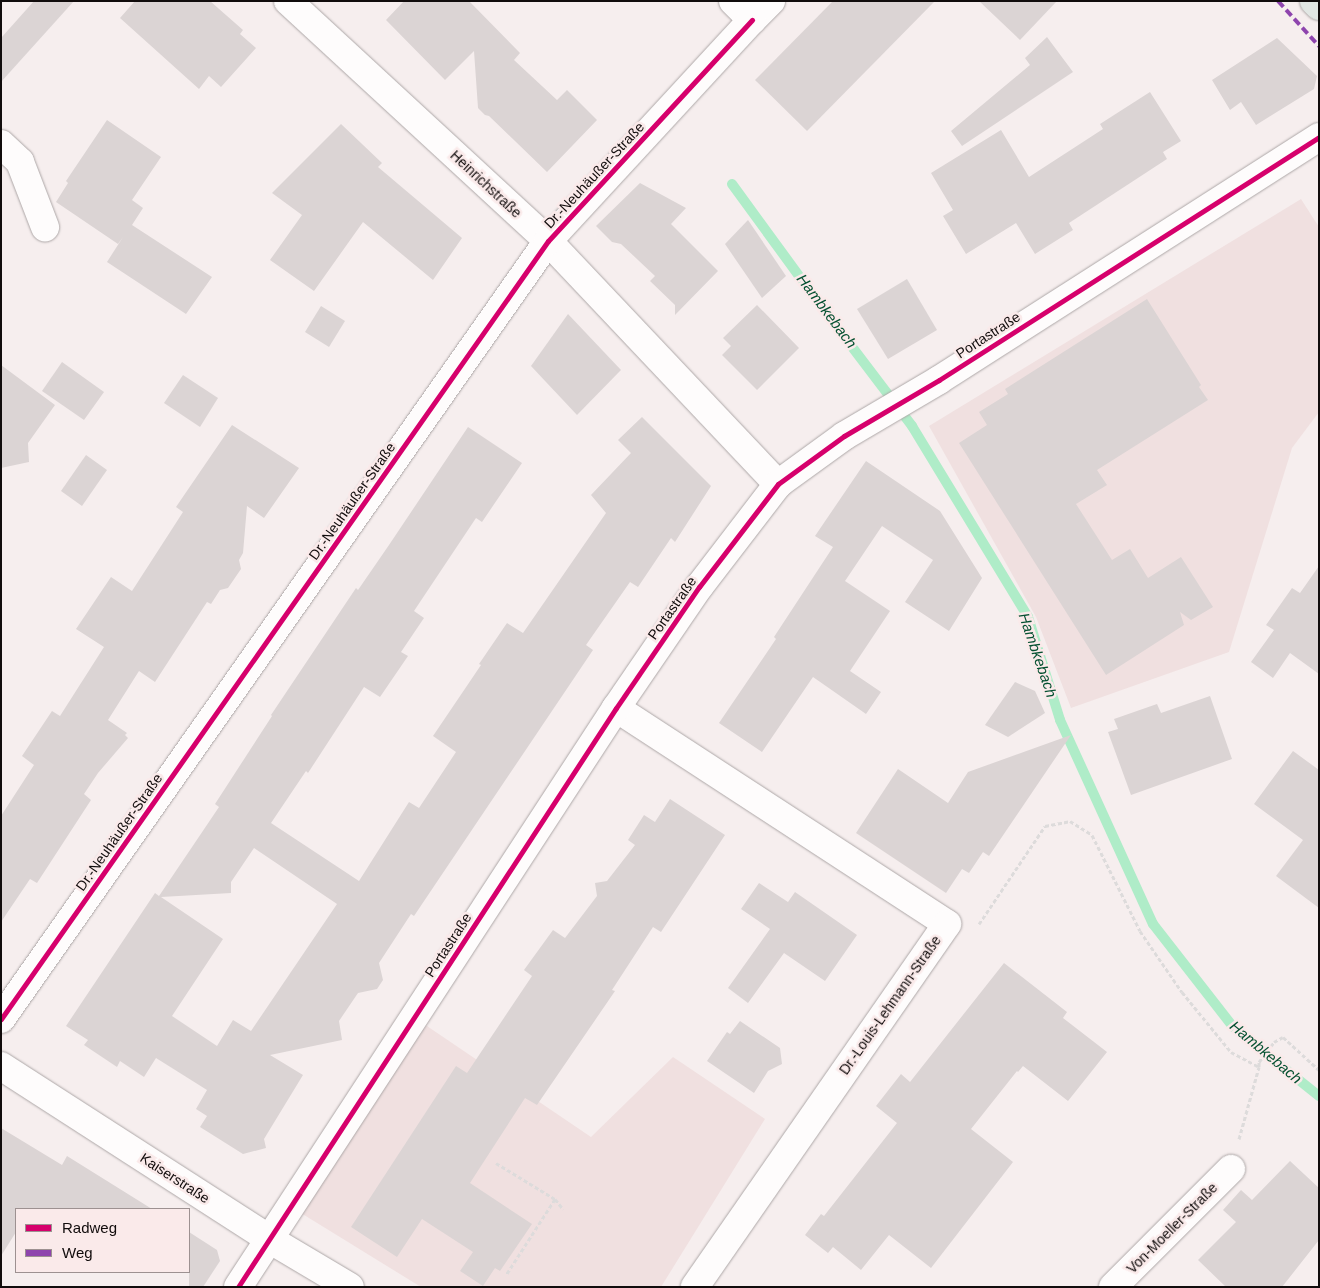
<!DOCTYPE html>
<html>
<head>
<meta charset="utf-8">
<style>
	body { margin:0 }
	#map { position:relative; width:1320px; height:1288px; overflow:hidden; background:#f6eeee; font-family:Arial,sans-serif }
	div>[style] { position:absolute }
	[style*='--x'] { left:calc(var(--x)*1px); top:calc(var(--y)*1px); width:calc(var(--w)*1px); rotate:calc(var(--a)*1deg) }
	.built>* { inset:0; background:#f0e0e0 }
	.stream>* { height:10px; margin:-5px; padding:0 5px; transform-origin:5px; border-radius:5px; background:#afecc8 }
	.building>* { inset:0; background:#dbd4d4 }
	.path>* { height:3px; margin-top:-1.5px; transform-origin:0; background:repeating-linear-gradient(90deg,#dddbdb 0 4px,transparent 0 6.5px) }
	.roads { filter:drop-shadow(0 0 1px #ada7a7) drop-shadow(0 0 1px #ada7a7) }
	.minor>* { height:28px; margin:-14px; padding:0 14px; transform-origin:14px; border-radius:14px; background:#fefcfc }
	.major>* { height:28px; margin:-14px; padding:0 14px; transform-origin:14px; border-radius:14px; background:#e2e7e4 }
	.quiet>* { height:4px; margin-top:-2px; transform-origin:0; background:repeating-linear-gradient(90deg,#8e44ad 0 8px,transparent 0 12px) }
	.cycleway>* { height:5px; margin:-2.5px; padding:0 2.5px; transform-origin:2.5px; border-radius:2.5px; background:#d6006c }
	span { translate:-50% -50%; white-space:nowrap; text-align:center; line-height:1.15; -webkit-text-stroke:5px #faeaea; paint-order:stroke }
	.street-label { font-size:14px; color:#110c0c }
	.water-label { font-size:15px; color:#045030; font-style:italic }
	.frame { position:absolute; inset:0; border:2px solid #110c0c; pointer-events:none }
	.legend { position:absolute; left:15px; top:1208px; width:175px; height:65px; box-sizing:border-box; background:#faeaea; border:1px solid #9d9191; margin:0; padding:6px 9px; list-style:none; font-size:15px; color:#110c0c }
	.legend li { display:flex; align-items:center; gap:10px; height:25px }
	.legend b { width:25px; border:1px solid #9d9191 }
</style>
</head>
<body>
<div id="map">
	<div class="built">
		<div style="clip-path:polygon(1301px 199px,1319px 227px,1319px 412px,1292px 448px,1229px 652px,1071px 708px,1036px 617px,929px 426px)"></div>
		<div style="clip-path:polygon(421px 1022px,591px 1137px,673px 1057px,765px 1119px,661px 1287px,421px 1287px,296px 1210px)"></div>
	</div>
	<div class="stream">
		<div style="--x:732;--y:184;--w:151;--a:53.9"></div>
		<div style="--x:821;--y:306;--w:151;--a:52.8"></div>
		<div style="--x:912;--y:426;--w:223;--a:58.7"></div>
		<div style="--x:1028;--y:617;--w:108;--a:72.7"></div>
		<div style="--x:1060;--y:720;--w:224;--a:65.5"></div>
		<div style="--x:1153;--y:924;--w:132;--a:52.1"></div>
		<div style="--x:1234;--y:1028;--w:109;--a:38.7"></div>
	</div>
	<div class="building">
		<div style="clip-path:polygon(34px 1px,74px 1px,1px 82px,1px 38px)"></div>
		<div style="clip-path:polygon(135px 1px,210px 1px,243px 30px,240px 34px,256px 48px,221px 87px,209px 76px,199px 89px,120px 18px)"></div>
		<div style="clip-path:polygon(404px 1px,469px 1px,520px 53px,514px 60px,557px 100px,567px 90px,597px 120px,547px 172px,489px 116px,485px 115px,478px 108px,474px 51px,445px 80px,386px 20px)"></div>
		<div style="clip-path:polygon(833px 1px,935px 1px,807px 131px,755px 80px)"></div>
		<div style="clip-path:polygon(979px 1px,1057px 1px,1020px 40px)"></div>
		<div style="clip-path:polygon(1047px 37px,1073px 72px,962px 146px,951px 131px,1030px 65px,1025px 58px)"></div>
		<div style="clip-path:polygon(1277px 38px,1317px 76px,1314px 89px,1256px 125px,1241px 102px,1230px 110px,1212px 80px)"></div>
		<div style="clip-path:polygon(1150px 92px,1181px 141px,1163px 152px,1167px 159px,1069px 223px,1073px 230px,1035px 254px,1016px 223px,966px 254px,943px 216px,953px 210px,931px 173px,1001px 130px,1029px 177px,1103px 129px,1100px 124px)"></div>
		<div style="clip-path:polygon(107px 120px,161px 157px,132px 200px,143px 208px,132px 225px,212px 277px,186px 314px,107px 262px,123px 237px,118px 244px,56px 202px,68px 183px,66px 181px)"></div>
		<div style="clip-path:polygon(341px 124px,382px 163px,378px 167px,462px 238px,433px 280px,363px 222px,314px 291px,270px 260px,302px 215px,272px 193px)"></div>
		<div style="clip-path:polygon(640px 183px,686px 208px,671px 224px,718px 271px,675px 315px,675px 305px,650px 281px,655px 276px,621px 244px,612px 242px,596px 226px)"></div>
		<div style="clip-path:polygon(748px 220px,786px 276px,762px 298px,725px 244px)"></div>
		<div style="clip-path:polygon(907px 279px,937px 330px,888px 359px,857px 309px)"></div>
		<div style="clip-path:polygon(1147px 299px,1201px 385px,1199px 387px,1208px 400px,1097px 470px,1107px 485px,1076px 504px,1112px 560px,1130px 549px,1148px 578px,1181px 557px,1213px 607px,1191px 620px,1180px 612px,1184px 625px,1106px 675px,959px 443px,987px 425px,979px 412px,1008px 394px,1005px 389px)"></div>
		<div style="clip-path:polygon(757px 305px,799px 348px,757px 390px,722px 355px,731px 346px,723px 338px)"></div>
		<div style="clip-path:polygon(321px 306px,345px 321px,329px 347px,305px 332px)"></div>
		<div style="clip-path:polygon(568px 314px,621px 370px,577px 415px,531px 366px)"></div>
		<div style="clip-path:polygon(62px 362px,104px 392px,84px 420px,42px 391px)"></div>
		<div style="clip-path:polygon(1px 365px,55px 405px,28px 443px,29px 462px,1px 468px)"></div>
		<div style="clip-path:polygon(183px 375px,218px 398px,200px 427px,164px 403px)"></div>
		<div style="clip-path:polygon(evenodd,642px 417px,711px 486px,675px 542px,671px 538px,638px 587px,630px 582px,586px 645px,593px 650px,414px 916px,411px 914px,379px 963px,383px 980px,377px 989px,358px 993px,339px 1021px,342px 1040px,270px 1055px,303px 1075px,264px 1139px,266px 1148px,243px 1154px,200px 1127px,207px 1116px,196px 1109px,207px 1090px,156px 1058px,144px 1077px,120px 1061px,117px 1067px,84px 1045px,88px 1040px,66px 1026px,155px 893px,159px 896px,219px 807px,215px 804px,272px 716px,271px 715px,356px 588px,358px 590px,389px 545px,468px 427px,522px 463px,482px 522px,476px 518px,414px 611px,424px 618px,401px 652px,408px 656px,380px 697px,364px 687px,308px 773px,306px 771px,271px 823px,359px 881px,409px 802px,419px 808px,456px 752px,433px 736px,481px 665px,479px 664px,507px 623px,523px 633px,606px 513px,591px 495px,631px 453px,618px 440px,642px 417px,254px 848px,337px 904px,251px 1031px,233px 1020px,217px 1046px,172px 1016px,223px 939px,161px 897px,231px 893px,231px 882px,254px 848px)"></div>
		<div style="clip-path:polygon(232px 425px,299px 468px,264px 518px,247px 506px,243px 553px,239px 560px,241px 569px,228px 588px,220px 590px,211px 604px,207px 602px,155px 682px,139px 671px,108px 720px,127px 733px,125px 735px,128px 738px,98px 773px,84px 794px,91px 800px,37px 883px,30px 879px,1px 922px,1px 816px,34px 765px,22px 756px,52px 711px,60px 716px,104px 647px,76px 629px,111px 577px,132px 591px,183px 512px,176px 507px)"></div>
		<div style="clip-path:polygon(86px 455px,107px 470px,82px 506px,61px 491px)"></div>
		<div style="clip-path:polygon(866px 461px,940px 511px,982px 578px,949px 631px,905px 602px,933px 560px,882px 526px,845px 581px,890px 611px,850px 671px,881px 692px,866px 714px,813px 677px,762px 752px,719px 723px,776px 639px,774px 637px,833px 547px,815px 536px)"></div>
		<div style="clip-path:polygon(1319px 566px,1319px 674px,1290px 653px,1273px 678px,1251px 662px,1274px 630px,1266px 625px,1292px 588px,1300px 593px)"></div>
		<div style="clip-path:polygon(1015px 682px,1035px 691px,1045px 713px,1008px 737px,985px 725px)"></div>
		<div style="clip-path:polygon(1210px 696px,1232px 759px,1131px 795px,1108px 732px,1118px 729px,1114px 719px,1157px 704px,1161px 713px)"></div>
		<div style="clip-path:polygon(1071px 735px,989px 856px,983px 852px,969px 873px,962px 869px,946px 893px,856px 833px,898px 769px,948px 803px,968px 772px)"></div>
		<div style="clip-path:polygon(1293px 751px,1319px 770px,1319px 908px,1276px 876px,1303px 840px,1254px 804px)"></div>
		<div style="clip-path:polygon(670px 799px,725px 835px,661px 932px,653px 927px,612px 990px,615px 991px,537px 1105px,525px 1098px,470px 1183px,532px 1224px,500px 1271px,495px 1268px,483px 1286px,460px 1271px,473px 1252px,422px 1219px,397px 1257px,351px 1227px,456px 1066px,467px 1073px,532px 976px,524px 970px,553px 930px,565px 938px,597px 896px,595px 883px,607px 881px,635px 845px,628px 840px,644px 815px,655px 822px)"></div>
		<div style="clip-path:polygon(759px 883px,788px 902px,795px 892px,857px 935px,825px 981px,784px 953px,748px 1003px,728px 988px,770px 929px,741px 909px)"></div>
		<div style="clip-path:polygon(1004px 963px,1067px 1012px,1063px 1018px,1107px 1052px,1068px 1101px,1023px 1066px,1018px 1072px,1017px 1071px,971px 1129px,1013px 1162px,931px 1268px,889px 1235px,861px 1270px,833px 1247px,828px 1253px,805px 1235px,821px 1214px,824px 1216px,897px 1123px,876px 1106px,901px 1074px,910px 1082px)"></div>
		<div style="clip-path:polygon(740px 1021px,780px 1048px,782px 1064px,768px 1071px,754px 1093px,707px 1061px,727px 1032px,730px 1034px)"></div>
		<div style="clip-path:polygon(1px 1128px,62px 1165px,67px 1156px,152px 1209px,16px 1209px,16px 1232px,1px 1256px)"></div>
		<div style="clip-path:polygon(1290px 1161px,1319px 1188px,1319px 1240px,1282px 1287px,1226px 1287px,1198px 1260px,1236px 1222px,1223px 1210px,1241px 1190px,1252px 1200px)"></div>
		<div style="clip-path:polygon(189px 1232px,217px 1250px,220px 1261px,203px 1287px,189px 1287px)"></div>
	</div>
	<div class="path">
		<div style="--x:979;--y:924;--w:118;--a:-56"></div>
		<div style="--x:1045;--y:826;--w:25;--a:-11"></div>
		<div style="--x:1070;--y:821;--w:26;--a:32"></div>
		<div style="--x:1092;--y:835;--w:107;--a:63.4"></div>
		<div style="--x:1140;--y:931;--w:74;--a:55.5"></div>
		<div style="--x:1182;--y:992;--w:77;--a:50.8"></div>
		<div style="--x:1231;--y:1052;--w:32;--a:28"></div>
		<div style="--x:1259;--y:1067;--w:5;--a:-90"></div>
		<div style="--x:1259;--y:1062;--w:25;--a:-53"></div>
		<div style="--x:1274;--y:1042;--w:10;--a:-29"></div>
		<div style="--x:1283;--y:1037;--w:49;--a:42.5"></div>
		<div style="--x:1239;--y:1139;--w:75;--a:-74.5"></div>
		<div style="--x:496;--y:1163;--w:69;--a:31.4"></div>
		<div style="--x:555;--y:1199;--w:90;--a:122.8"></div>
		<div style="--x:555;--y:1199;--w:13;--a:51"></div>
	</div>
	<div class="roads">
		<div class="minor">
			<div style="--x:288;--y:1;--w:354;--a:42.7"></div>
			<div style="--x:548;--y:241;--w:335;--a:46.6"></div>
			<div style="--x:733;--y:1;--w:27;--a:45"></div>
			<div style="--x:752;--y:20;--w:27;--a:-45"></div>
			<div style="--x:1;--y:144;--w:26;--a:43"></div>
			<div style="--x:20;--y:162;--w:70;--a:69"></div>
			<div style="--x:616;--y:708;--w:395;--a:33.1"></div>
			<div style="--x:947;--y:924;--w:442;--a:124.8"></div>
			<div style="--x:1;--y:1019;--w:951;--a:-54.89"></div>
			<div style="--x:548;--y:241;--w:301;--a:-47.3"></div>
			<div style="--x:1;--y:1066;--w:319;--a:32.8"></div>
			<div style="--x:269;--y:1239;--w:94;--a:30.7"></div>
			<div style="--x:238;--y:1287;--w:691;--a:-56.86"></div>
			<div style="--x:616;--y:708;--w:147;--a:-55.6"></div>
			<div style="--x:699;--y:587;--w:130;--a:-52.5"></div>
			<div style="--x:778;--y:484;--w:82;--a:-36"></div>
			<div style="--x:844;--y:436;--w:110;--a:-30.5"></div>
			<div style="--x:939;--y:380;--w:451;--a:-32.6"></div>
			<div style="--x:1113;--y:1287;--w:167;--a:-45"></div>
		</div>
		<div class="major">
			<div style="--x:1314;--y:1;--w:7;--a:45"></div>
		</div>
	</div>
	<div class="quiet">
		<div style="--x:1278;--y:1;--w:61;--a:47.7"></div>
	</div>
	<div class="cycleway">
		<div style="--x:1;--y:1019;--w:951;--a:-54.89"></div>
		<div style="--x:548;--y:241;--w:301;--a:-47.3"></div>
		<div style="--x:238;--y:1287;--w:691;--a:-56.86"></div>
		<div style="--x:616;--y:708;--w:147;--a:-55.6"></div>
		<div style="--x:699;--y:587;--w:130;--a:-52.5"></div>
		<div style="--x:778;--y:484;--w:82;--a:-36"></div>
		<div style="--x:844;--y:436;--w:110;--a:-30.5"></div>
		<div style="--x:939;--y:380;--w:451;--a:-32.6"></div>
	</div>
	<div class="street-label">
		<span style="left:594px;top:175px;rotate:-47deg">Dr.-Neuhäußer-Straße</span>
		<span style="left:486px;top:184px;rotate:43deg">Heinrichstraße</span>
		<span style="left:988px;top:335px;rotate:-33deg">Portastraße</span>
		<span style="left:352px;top:501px;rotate:-55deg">Dr.-Neuhäußer-Straße</span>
		<span style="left:672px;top:608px;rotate:-55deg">Portastraße</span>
		<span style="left:119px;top:832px;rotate:-55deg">Dr.-Neuhäußer-Straße</span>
		<span style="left:448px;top:945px;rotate:-57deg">Portastraße</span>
		<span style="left:890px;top:1005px;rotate:-55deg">Dr.-Louis-Lehmann-Straße</span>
		<span style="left:175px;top:1178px;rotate:33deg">Kaiserstraße</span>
		<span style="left:1172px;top:1228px;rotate:-45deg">Von-Moeller-Straße</span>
	</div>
	<div class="water-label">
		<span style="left:827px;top:311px;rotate:53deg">Hambkebach</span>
		<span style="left:1038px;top:655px;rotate:71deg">Hambkebach</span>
		<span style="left:1266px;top:1052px;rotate:40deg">Hambkebach</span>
	</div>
	<div class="frame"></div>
	<ul class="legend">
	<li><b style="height:6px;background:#d6006c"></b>Radweg</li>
	<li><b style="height:6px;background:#8e44ad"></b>Weg</li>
	</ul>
</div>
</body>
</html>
